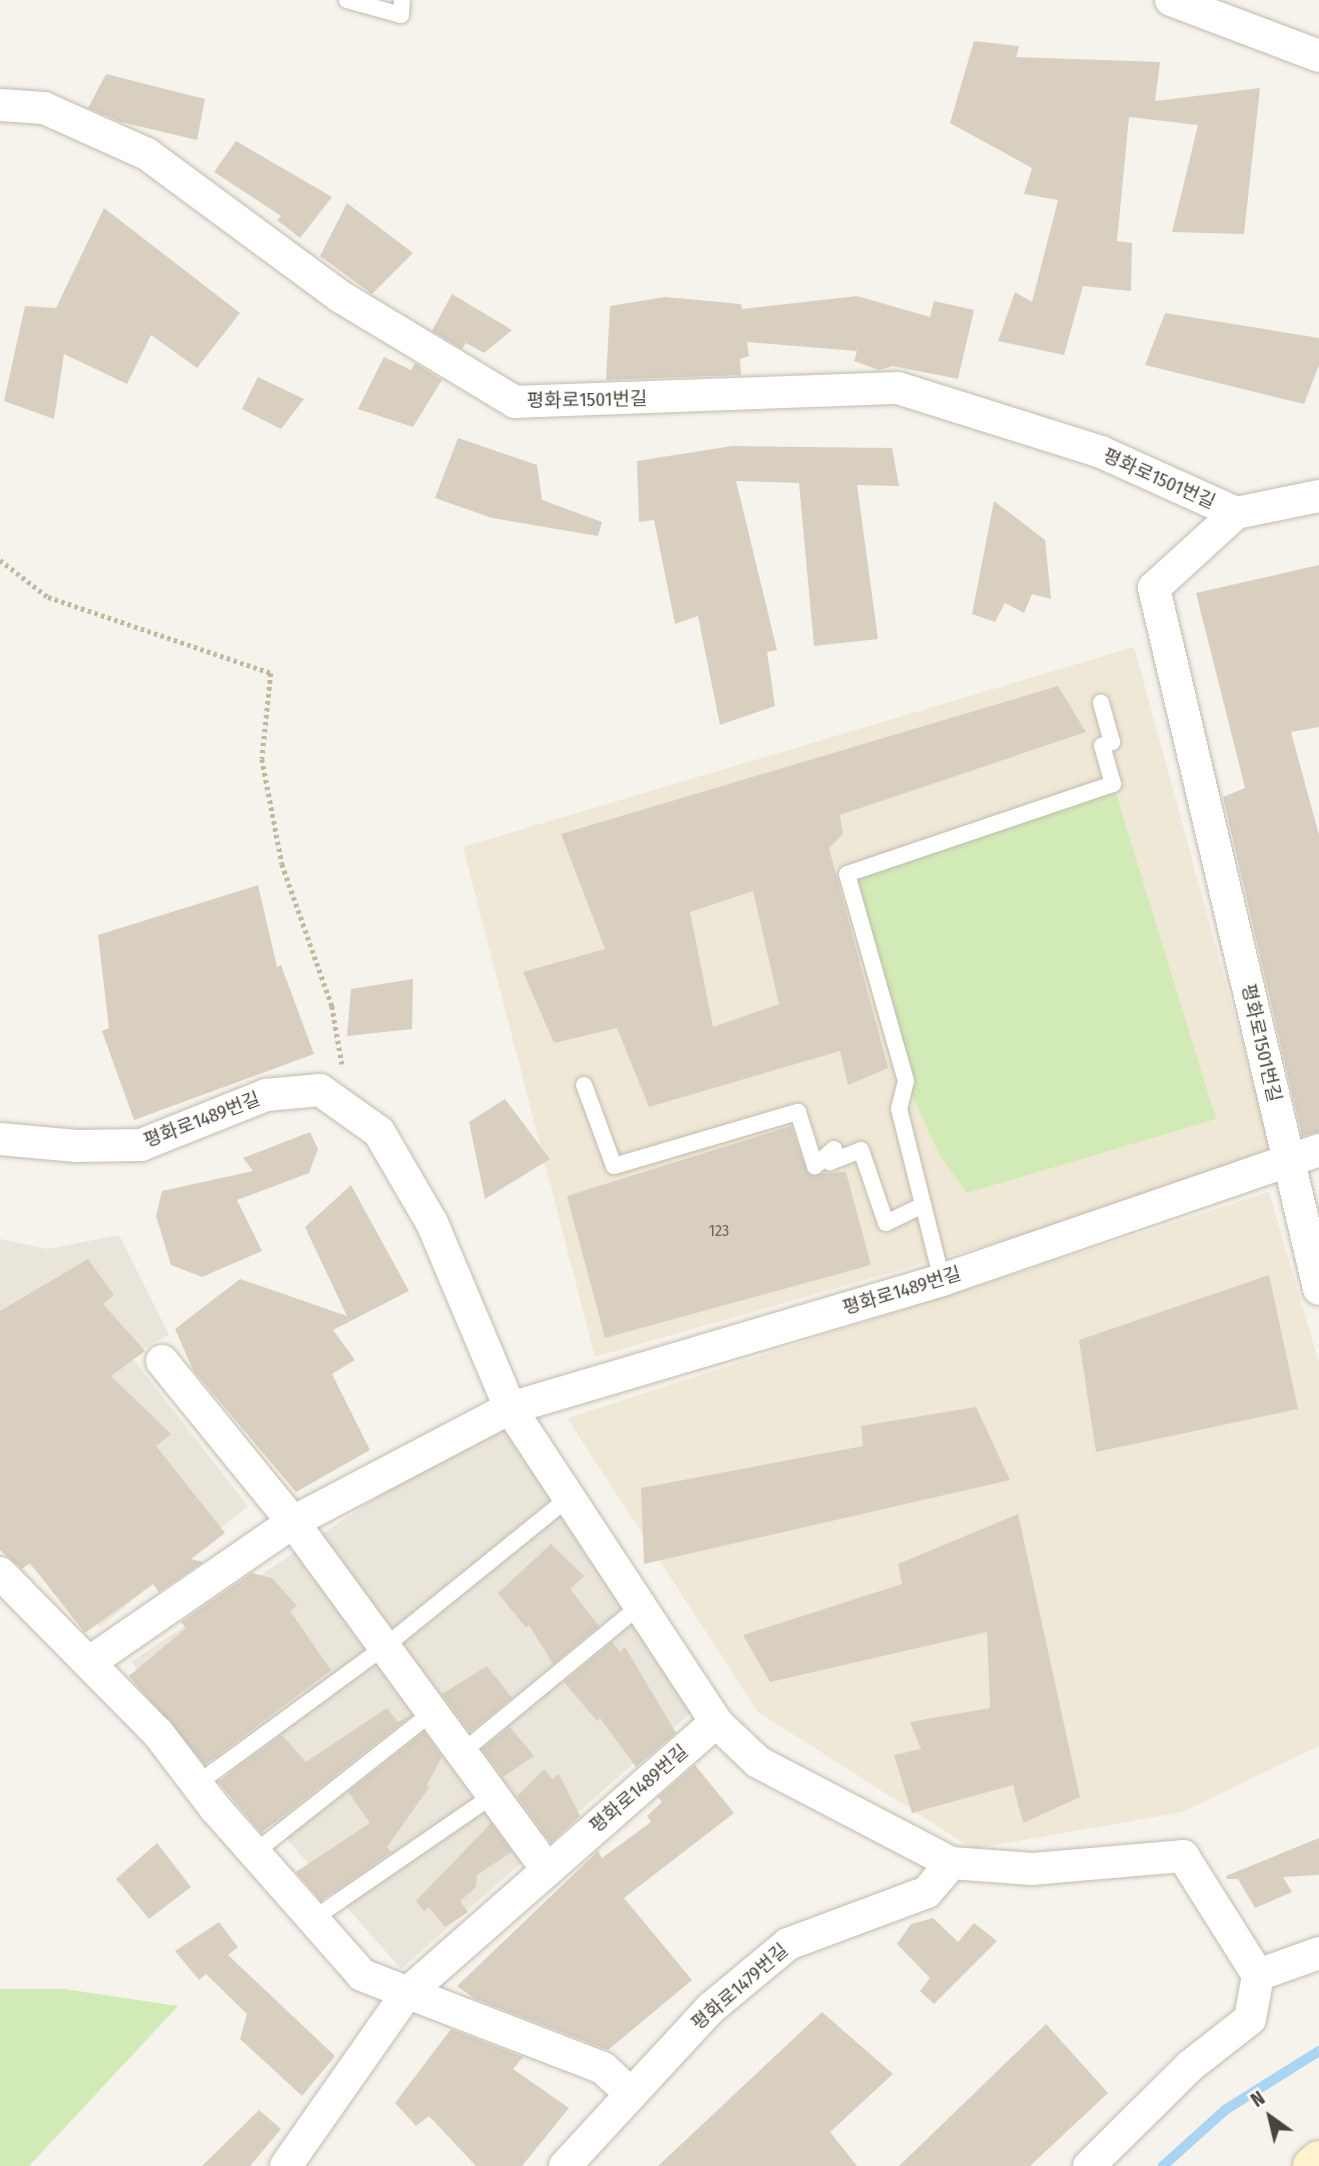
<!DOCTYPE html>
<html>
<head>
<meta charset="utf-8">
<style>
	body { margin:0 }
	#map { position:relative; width:1319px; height:2166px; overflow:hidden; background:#f6f3ec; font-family:"Fira Sans Condensed","Noto Sans KR",sans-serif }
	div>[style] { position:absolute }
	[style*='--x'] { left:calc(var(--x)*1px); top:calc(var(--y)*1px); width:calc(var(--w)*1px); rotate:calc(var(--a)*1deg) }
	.residential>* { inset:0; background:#eae5da }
	.education>* { inset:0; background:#efe8d6 }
	.green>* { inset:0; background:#d2eab5 }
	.stream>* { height:10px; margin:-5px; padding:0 5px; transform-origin:5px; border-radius:5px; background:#a9d4f2 }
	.building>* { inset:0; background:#d8cfc1 }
	.path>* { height:4.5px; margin-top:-2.25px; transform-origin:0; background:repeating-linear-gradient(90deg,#c4b79f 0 3.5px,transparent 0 7px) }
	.roads { filter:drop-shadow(0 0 2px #c2bbae) drop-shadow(0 0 2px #c2bbae) }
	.lane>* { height:16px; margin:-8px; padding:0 8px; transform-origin:8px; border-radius:8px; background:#fff }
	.street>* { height:32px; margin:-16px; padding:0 16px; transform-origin:16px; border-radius:16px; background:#fff }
	.secondary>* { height:38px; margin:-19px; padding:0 19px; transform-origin:19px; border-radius:19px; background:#fff3cd }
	span { translate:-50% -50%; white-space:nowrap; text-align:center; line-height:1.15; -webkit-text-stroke:5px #fff; paint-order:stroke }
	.number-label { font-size:16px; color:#6e675b }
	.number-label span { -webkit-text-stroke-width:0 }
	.street-label { font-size:19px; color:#4b4439 }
	.north { position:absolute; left:1235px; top:2082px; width:70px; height:70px; -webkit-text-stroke:5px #fff; paint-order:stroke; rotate:326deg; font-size:19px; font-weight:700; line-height:28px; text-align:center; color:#4b4439 }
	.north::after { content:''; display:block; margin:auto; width:24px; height:32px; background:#4b4439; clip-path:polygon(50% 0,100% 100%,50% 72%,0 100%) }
</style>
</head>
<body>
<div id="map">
	<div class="residential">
		<div style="clip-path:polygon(119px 1235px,169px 1335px,130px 1355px,248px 1506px,100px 1627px,0 1539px,0 1239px,48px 1249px)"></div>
		<div style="clip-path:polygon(510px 1408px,694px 1710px,401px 1969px,131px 1662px)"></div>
	</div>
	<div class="education">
		<div style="clip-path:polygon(1134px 647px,1275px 1163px,595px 1357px,463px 847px)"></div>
		<div style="clip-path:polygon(1269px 1192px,1319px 1363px,1319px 1746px,1182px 1812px,973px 1849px,758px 1712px,567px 1418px)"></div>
	</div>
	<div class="green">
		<div style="clip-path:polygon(1113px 784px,1216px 1119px,967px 1193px,939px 1154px,906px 1081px,847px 874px)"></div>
		<div style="clip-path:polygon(0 1989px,64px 1989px,178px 2006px,29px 2166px,0 2166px)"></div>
	</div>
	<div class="stream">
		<div style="--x:1163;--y:2166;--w:84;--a:-42.1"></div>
		<div style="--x:1225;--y:2110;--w:111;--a:-32.1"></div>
	</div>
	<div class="building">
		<div style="clip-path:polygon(974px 41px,1019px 46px,1016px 57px,1160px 62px,1155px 101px,1260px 88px,1244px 234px,1172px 232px,1198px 125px,1129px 117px,1117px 241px,1132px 243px,1131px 291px,1083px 286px,1064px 355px,998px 341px,1015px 292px,1032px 302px,1058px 200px,1024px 194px,1032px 168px,950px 123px)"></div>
		<div style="clip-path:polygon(106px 74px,205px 99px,197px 140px,121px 122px,88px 108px)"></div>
		<div style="clip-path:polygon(236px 141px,332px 197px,300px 238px,277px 220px,281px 216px,214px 172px)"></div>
		<div style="clip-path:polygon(347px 203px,413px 253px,372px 294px,320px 256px)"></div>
		<div style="clip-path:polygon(104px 208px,240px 313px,197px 368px,151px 335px,127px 384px,64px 354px,54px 419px,4px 401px,25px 306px,56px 308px)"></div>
		<div style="clip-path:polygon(452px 294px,512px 330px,484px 353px,466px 343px,462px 349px,432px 331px)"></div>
		<div style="clip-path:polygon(857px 296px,930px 317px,934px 301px,974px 310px,958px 379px,893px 366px,879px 370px,854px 361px,857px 351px,747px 342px,749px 356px,740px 359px,741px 375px,606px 380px,610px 306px,665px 297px,741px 304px,742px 309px)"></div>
		<div style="clip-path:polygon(1165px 313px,1319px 338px,1319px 365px,1304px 404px,1145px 365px)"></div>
		<div style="clip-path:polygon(384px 357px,411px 370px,415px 363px,442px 380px,413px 427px,358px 409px)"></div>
		<div style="clip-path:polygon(258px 377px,304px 399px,281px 429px,242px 409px)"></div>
		<div style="clip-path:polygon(458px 438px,537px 465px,542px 500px,602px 522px,598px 536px,492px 518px,435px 498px)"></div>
		<div style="clip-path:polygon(732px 446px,892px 448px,899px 486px,857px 485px,878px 639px,814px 646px,799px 483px,736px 481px,777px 650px,767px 652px,775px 706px,720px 725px,698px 616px,675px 624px,654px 520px,639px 522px,637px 461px)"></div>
		<div style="clip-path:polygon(994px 501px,1045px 540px,1051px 599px,1032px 594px,1024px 613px,1005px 603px,995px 622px,972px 614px)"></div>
		<div style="clip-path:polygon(1319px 565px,1319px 727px,1291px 732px,1319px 835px,1319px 1132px,1302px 1136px,1223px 797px,1245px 788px,1196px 593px)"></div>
		<div style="clip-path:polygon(evenodd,1058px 686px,1086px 732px,840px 815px,843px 834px,829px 848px,888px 1068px,848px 1085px,840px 1051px,649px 1107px,617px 1028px,554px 1043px,523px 972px,605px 949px,561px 834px,1058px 686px,753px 891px,779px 1004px,713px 1027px,690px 912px,753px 891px)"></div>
		<div style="clip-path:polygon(258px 885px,277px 967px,281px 965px,314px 1054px,134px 1120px,102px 1031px,109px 1028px,98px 935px)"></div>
		<div style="clip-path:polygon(413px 979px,412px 1029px,347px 1036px,351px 989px)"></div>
		<div style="clip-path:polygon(505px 1099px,550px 1159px,485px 1199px,469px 1122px)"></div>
		<div style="clip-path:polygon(791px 1126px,808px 1174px,846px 1172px,871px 1265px,605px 1338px,567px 1196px)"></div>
		<div style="clip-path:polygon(310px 1132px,318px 1149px,309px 1173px,237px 1200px,262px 1251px,202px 1277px,171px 1265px,156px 1216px,162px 1191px,253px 1171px,243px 1158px)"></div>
		<div style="clip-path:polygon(351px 1185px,409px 1291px,333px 1330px,355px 1360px,332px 1374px,370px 1450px,296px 1492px,193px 1370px,175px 1329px,240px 1279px,347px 1316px,305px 1227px)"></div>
		<div style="clip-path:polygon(88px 1259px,114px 1295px,103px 1304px,145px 1351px,111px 1376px,171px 1434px,156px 1446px,225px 1533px,191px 1559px,203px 1562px,159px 1592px,153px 1584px,85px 1633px,30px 1563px,22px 1569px,0 1550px,0 1311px)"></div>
		<div style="clip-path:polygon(1269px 1275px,1298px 1409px,1096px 1452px,1079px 1340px)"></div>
		<div style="clip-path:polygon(976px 1407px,1010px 1480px,644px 1564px,641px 1488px,863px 1446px,861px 1426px)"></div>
		<div style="clip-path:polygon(1018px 1514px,1080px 1797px,1023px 1823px,1013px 1785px,912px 1813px,894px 1755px,921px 1749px,910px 1722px,990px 1708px,987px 1632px,770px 1682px,743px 1635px,902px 1584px,898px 1564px)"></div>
		<div style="clip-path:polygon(551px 1544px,584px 1576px,570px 1589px,599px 1626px,553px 1664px,529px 1625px,526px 1628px,498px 1593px)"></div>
		<div style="clip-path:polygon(252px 1573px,272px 1578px,297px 1606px,290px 1611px,331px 1670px,205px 1765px,129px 1676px,186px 1628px,181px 1622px)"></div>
		<div style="clip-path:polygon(612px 1642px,620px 1652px,625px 1647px,676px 1733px,636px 1767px,600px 1718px,597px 1721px,564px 1682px)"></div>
		<div style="clip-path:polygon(487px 1666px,512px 1698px,470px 1732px,442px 1694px)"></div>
		<div style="clip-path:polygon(387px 1708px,398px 1722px,412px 1715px,261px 1833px,218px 1782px,282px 1735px,306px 1762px)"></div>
		<div style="clip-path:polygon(510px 1727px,534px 1756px,503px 1777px,482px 1749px)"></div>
		<div style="clip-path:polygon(424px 1732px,442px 1757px,426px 1786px,430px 1786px,387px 1847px,391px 1852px,321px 1901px,296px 1872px,370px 1823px,348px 1792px)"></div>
		<div style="clip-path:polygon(695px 1765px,734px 1813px,624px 1898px,692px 1980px,608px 2050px,475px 1999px,457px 1986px,598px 1851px,602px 1858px,651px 1822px,647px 1816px,662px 1802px,658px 1797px)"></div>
		<div style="clip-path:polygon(544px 1769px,552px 1779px,559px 1774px,580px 1816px,551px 1843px,517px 1796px)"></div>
		<div style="clip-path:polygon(491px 1823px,512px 1852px,477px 1875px,476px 1887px,460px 1901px,468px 1912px,445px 1927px,429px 1907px,424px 1911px,416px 1901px)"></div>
		<div style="clip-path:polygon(1319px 1838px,1319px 1875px,1283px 1877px,1292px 1892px,1255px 1908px,1238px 1879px,1227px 1879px,1226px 1876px)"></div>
		<div style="clip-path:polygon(157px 1843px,191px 1887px,149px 1919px,116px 1879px)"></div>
		<div style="clip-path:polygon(933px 1918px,958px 1942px,974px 1923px,997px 1941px,934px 2004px,920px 1991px,930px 1978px,897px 1944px,911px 1924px)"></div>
		<div style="clip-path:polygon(219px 1922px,238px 1947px,228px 1955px,335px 2056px,302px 2096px,240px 2039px,247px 2014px,206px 1974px,199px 1980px,175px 1951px)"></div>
		<div style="clip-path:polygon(822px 2012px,893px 2074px,830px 2132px,857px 2166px,658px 2166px)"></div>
		<div style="clip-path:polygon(1046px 2024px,1108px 2093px,1030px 2166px,899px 2166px)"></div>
		<div style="clip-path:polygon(451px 2029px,523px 2057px,513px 2069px,569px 2108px,522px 2166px,476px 2166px,429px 2116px,416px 2126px,395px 2103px)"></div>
		<div style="clip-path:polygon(259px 2110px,281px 2129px,250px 2166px,202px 2166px)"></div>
	</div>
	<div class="path">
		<div style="--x:0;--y:560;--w:61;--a:37.6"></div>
		<div style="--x:48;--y:597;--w:236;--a:18.8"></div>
		<div style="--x:271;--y:673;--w:86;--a:96"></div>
		<div style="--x:262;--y:759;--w:107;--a:79.2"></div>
		<div style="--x:282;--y:864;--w:151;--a:70.6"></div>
		<div style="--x:332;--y:1006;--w:59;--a:80.2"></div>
	</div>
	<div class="roads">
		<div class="lane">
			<div style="--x:347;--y:0;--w:56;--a:15.5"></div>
			<div style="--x:401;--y:15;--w:15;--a:-86"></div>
			<div style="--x:584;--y:1085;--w:86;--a:69.7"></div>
			<div style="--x:614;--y:1166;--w:192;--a:-16.4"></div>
			<div style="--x:798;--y:1112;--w:57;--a:72.5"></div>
			<div style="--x:815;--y:1166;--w:25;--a:-42"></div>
			<div style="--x:834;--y:1149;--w:14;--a:107"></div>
			<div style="--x:830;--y:1162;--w:33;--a:-21"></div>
			<div style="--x:861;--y:1150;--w:77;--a:71.1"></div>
			<div style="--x:886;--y:1223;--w:41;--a:-25.9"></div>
			<div style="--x:942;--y:1280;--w:176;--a:-104.1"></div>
			<div style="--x:899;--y:1109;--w:29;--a:-76"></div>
			<div style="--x:906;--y:1081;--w:215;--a:-105.9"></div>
			<div style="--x:847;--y:874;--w:281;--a:-18.7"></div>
			<div style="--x:1113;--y:784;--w:40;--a:-106"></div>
			<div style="--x:1102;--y:746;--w:11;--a:-22"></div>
			<div style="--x:1112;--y:742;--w:41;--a:-105.8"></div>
			<div style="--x:460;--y:1754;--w:234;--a:-39.5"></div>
			<div style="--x:197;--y:1784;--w:230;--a:-36.2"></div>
			<div style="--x:383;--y:1648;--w:238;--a:-39"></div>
			<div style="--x:254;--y:1853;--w:224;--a:-38.3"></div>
			<div style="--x:313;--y:1919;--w:217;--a:-34.5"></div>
		</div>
		<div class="street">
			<div style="--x:1171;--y:0;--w:158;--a:20.7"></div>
			<div style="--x:0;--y:105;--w:44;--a:3.9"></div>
			<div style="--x:44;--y:108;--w:113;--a:24.1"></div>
			<div style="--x:147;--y:154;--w:241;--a:36.4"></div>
			<div style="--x:341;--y:297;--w:203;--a:31.1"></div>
			<div style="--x:515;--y:402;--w:383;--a:-2.1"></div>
			<div style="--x:898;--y:388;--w:213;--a:17.5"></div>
			<div style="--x:1101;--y:452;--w:148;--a:24.3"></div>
			<div style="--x:1319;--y:496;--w:85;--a:168.4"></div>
			<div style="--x:1236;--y:513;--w:111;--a:137.6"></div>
			<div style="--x:1154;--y:588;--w:720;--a:76.75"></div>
			<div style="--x:0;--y:1139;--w:77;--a:5.2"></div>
			<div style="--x:77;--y:1146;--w:64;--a:-0.9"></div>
			<div style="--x:141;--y:1145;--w:135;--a:-21.8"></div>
			<div style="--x:266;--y:1095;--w:54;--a:-5.3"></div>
			<div style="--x:320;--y:1090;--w:72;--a:35.4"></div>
			<div style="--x:379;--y:1132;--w:105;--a:59.8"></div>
			<div style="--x:432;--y:1223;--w:201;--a:67.1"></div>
			<div style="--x:510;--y:1408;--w:376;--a:56.7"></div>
			<div style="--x:716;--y:1722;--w:411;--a:138.7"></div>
			<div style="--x:407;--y:1993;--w:211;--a:125"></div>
			<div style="--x:162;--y:1361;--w:208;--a:50.9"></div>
			<div style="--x:293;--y:1522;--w:431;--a:53.8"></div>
			<div style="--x:0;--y:1573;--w:225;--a:45.4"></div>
			<div style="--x:158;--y:1733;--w:94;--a:52.8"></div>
			<div style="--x:215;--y:1808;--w:222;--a:48.6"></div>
			<div style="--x:362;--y:1975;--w:258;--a:21.1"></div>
			<div style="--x:603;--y:2068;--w:37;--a:43"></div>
			<div style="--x:90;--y:1662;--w:247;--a:-34.6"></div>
			<div style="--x:293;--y:1522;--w:245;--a:-27.7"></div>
			<div style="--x:510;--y:1408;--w:451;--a:-16.5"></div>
			<div style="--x:942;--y:1280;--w:399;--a:-19"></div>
			<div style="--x:716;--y:1722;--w:58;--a:43.6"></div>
			<div style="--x:758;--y:1762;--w:218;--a:27.6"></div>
			<div style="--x:565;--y:2166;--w:215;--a:-47.3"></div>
			<div style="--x:711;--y:2008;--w:100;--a:-39.7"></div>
			<div style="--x:788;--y:1944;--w:148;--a:-20.5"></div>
			<div style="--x:927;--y:1892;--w:38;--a:-50"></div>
			<div style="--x:951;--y:1863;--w:81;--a:4.2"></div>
			<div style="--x:1032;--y:1869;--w:152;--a:-4.9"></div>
			<div style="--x:1183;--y:1856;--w:141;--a:57.8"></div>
			<div style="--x:1258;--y:1975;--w:65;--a:-19.8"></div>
			<div style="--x:1089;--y:2166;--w:142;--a:-44.7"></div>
			<div style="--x:1190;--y:2066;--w:76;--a:-38.1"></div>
			<div style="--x:1250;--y:2019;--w:45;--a:-79.7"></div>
		</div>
		<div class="secondary">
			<div style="--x:1312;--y:2166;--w:9;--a:-41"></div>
		</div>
	</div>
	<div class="number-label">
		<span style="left:719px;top:1231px">123</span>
	</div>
	<div class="street-label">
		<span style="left:587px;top:400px;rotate:-1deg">평화로1501번길</span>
		<span style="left:1159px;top:479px;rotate:24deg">평화로1501번길</span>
		<span style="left:1261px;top:1043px;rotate:77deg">평화로1501번길</span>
		<span style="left:202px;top:1120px;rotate:-21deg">평화로1489번길</span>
		<span style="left:902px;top:1291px;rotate:-17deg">평화로1489번길</span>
		<span style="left:639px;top:1789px;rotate:-41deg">평화로1489번길</span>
		<span style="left:740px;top:1987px;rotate:-41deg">평화로1479번길</span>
	</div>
	<div class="north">N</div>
</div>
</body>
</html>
